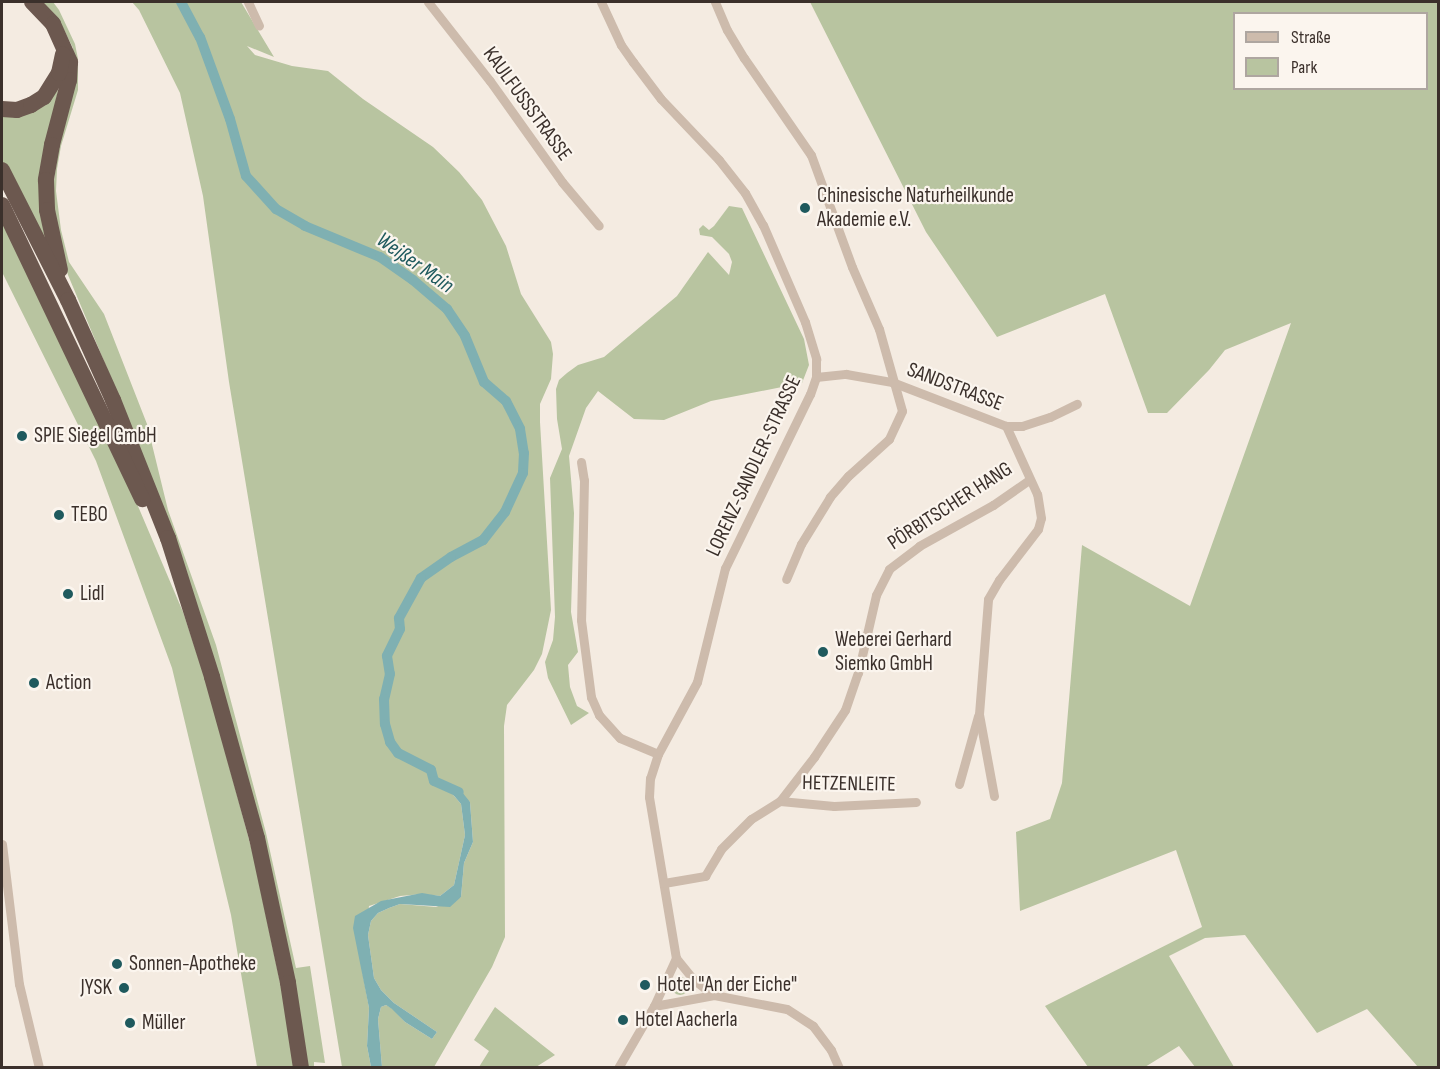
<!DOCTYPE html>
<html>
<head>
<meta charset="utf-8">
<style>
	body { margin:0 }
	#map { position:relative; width:1440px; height:1069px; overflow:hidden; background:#f4ebe1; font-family:"Sofia Sans Condensed",sans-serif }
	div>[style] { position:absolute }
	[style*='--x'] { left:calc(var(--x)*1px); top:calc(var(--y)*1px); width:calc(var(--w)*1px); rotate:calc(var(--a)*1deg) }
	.green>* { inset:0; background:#b8c4a0 }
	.round { border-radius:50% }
	.water>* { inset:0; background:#7fb0b2 }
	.canal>* { height:10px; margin:-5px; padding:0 5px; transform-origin:5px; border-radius:5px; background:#7fb0b2 }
	.minor>* { height:9px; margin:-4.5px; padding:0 4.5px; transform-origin:4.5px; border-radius:4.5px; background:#cdbbac }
	.trunk>* { height:16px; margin:-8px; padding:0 8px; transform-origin:8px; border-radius:8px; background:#6c584f }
	.dots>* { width:16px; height:16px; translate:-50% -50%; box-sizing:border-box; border:3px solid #fbf5ee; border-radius:50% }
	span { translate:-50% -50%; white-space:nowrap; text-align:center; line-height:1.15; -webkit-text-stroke:4.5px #fbf5ee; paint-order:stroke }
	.street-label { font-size:21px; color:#3b302b }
	.poi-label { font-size:21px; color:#3b302b }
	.left { translate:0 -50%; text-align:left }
	.right { translate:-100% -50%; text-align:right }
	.water-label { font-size:22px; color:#1f5a5e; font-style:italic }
	.frame { position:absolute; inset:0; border:3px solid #3b302b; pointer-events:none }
	.legend { position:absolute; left:1233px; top:12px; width:195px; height:78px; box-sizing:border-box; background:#fbf5ee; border:2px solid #aea6a0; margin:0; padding:8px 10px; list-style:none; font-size:18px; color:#3b302b }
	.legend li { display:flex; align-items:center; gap:12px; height:30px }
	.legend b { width:30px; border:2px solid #aea6a0 }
</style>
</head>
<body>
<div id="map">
	<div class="green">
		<div style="clip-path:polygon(42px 2px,53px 2px,59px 10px,75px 44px,78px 59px,78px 90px,61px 146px,57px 169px,56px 191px,61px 230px,69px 262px,104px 314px,147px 424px,168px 510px,216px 645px,266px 833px,296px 968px,310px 966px,325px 1063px,314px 1062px,314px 1067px,307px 1067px,283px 925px,139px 445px,68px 275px,59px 248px,51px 201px,73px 48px,58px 18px)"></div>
		<div style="clip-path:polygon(132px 2px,241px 2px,274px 57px,247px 46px,255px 55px,292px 66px,328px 71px,363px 99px,433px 147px,459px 172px,482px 200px,506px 246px,521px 294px,551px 342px,553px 354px,551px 379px,540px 404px,540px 422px,551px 610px,542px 654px,534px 670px,507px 705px,504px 726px,505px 937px,492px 967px,434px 1067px,382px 1067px,378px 1019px,381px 1007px,386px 1005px,393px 1009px,405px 1022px,432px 1039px,437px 1032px,394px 1003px,381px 990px,374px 978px,368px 935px,371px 921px,378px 913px,389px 908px,400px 904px,436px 907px,461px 897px,464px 863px,473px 842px,470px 802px,449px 790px,461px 804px,465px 835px,454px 885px,440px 896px,422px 894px,400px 896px,369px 906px,362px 970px,369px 1008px,367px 1046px,371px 1067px,342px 1067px,229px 382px,203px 196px,180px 93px,139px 10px)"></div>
		<div style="clip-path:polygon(evenodd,810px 2px,1438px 2px,1438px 1067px,1418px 1067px,1367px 1009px,1317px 1033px,1245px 935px,1205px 938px,1169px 956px,1234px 1067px,1195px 1067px,1179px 1046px,1145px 1067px,1088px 1067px,1045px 1006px,1202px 927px,1176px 850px,1020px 911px,1016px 832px,1050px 819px,1062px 783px,1082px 545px,1190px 606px,1291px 323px,1225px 350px,1209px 370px,1167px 413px,1148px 413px,1105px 294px,997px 337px,926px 232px,810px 2px,1234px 14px,1426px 14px,1426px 88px,1234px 88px,1234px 14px)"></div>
		<div style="clip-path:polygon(59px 85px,48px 142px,48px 243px,2px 163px,2px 114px)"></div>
		<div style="clip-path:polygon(729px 206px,742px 208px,804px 339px,809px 365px,802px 383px,711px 401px,664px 420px,634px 419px,598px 391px,586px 408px,569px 456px,574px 513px,571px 612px,578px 652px,568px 665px,570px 687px,577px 706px,589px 713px,571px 725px,548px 678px,545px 662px,553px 640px,555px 617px,550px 478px,562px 449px,557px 419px,556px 389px,559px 380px,567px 373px,578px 365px,604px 357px,677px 296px,708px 252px,729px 275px,732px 262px,729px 254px,712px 237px,700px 235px,699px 229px,703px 225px,709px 230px,714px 226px)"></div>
		<div style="clip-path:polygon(2px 218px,112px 445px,183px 612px,206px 681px,253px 854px,286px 1011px,294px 1067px,257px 1067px,231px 915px,172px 668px,96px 461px,2px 272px)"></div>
		<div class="round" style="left:671px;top:977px;width:18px;height:18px"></div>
		<div style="clip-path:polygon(495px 1007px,541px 1044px,555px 1055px,536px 1067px,479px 1067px,489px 1051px,474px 1040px)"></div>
	</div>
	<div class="water">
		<div style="clip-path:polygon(444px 784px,458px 787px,470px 802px,473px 842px,464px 863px,461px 897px,450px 907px,400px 904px,389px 908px,378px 913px,371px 921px,368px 935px,374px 978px,381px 990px,394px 1003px,437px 1032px,432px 1039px,405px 1022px,392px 1009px,386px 1005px,381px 1007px,378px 1019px,382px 1067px,371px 1067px,367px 1046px,369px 1008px,353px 928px,355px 916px,381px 901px,422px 893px,440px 896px,454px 885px,465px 835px,461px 804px)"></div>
	</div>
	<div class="canal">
		<div style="--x:181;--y:2;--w:40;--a:62"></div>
		<div style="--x:200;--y:37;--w:87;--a:69.9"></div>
		<div style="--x:230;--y:119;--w:59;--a:74.3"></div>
		<div style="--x:246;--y:176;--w:45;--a:47.7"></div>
		<div style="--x:276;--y:209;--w:34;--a:30"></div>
		<div style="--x:305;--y:226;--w:81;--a:22.5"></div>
		<div style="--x:380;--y:257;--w:40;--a:34.9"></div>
		<div style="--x:413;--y:280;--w:45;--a:40.5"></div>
		<div style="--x:447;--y:309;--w:32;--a:56"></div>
		<div style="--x:465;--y:336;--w:50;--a:67.6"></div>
		<div style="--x:484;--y:382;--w:29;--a:41"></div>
		<div style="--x:506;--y:401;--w:31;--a:63"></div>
		<div style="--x:520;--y:429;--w:24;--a:81"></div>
		<div style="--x:524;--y:453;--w:20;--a:93"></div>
		<div style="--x:523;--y:473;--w:43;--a:114.8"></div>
		<div style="--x:505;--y:512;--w:36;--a:128"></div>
		<div style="--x:483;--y:540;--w:36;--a:152"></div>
		<div style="--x:451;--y:557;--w:37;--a:145"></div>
		<div style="--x:421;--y:578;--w:46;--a:118.8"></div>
		<div style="--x:399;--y:618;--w:11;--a:85"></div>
		<div style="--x:400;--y:629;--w:30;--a:116"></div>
		<div style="--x:387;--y:656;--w:18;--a:81"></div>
		<div style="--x:390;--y:674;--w:26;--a:103"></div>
		<div style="--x:384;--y:699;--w:25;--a:88"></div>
		<div style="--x:385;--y:724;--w:19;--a:74"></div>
		<div style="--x:390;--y:742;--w:14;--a:54"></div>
		<div style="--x:398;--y:753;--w:37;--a:27"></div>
		<div style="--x:431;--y:770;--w:11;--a:75"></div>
		<div style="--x:434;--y:781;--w:27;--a:24"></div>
	</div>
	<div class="minor">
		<div style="--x:248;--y:2;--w:26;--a:65"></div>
		<div style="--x:428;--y:2;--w:100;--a:51.9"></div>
		<div style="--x:490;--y:81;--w:124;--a:54.5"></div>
		<div style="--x:562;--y:182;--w:57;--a:49.9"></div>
		<div style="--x:601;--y:2;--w:47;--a:65.1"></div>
		<div style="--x:621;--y:45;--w:21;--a:55"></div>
		<div style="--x:633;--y:62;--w:46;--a:52.9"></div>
		<div style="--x:661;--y:99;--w:84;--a:46.4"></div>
		<div style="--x:719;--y:160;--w:42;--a:51.8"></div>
		<div style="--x:745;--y:193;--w:37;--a:61"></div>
		<div style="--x:763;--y:225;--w:106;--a:66.6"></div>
		<div style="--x:805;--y:322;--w:39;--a:73"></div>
		<div style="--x:816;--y:359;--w:18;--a:90"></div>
		<div style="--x:816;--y:377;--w:18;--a:109"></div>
		<div style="--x:810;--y:394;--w:194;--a:116"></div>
		<div style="--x:725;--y:568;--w:117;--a:103.8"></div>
		<div style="--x:697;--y:682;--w:82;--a:118.4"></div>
		<div style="--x:658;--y:754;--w:25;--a:108"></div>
		<div style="--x:650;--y:778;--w:19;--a:93"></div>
		<div style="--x:649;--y:797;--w:163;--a:80.5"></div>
		<div style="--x:676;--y:958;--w:28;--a:51"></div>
		<div style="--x:694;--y:980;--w:25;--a:37"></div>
		<div style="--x:715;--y:2;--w:30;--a:67"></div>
		<div style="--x:727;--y:30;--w:33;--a:59"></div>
		<div style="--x:744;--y:58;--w:118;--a:55.4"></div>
		<div style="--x:811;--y:155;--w:119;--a:69.9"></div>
		<div style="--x:852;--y:267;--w:68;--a:66.5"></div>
		<div style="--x:879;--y:329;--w:85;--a:74.3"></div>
		<div style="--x:902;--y:411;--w:31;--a:115"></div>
		<div style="--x:889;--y:439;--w:55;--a:137.9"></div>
		<div style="--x:848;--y:476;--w:28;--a:131"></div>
		<div style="--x:830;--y:497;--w:55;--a:121.7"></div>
		<div style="--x:801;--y:544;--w:38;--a:113"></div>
		<div style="--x:816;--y:377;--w:30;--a:-6"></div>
		<div style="--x:846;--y:374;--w:47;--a:9.9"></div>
		<div style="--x:892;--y:382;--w:122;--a:21.1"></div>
		<div style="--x:1006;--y:426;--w:16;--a:0"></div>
		<div style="--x:1022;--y:426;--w:29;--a:-18"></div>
		<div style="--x:1050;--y:417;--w:30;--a:-26"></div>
		<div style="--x:581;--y:462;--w:18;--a:81"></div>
		<div style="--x:584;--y:480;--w:140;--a:91.2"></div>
		<div style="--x:581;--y:620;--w:78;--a:82.6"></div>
		<div style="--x:591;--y:697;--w:20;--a:66"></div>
		<div style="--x:599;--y:715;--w:31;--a:48"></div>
		<div style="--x:620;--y:738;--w:41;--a:22.8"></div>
		<div style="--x:959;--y:784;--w:71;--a:-74.4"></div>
		<div style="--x:994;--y:796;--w:83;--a:-100.4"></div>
		<div style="--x:979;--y:714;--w:115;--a:-85.5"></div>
		<div style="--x:988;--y:599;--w:22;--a:-60"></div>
		<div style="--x:999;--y:580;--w:64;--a:-52.6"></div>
		<div style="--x:1038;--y:529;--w:11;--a:-75"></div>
		<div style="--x:1041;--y:518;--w:24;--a:-99"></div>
		<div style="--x:1037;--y:494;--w:75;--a:-114.5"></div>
		<div style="--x:780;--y:801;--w:54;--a:5.3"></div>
		<div style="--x:834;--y:806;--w:82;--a:-2.8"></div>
		<div style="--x:2;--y:844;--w:141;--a:83.1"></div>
		<div style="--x:19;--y:984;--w:86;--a:76.6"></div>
		<div style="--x:664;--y:883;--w:42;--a:-9.7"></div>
		<div style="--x:705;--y:876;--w:31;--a:-59"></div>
		<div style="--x:721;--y:849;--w:42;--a:-45"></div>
		<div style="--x:751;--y:819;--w:34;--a:-32"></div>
		<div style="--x:780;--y:801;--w:56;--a:-52.3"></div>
		<div style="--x:814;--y:757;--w:56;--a:-56.6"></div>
		<div style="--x:845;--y:710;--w:39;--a:-71"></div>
		<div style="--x:858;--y:673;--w:80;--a:-77"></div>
		<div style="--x:876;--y:595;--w:29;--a:-63"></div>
		<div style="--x:889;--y:569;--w:38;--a:-37"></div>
		<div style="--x:919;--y:546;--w:85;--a:-29"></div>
		<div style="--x:993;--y:505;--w:44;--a:-34.8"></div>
		<div style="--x:654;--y:1006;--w:61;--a:-10.4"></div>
		<div style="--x:714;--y:995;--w:74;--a:10.9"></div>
		<div style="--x:787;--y:1009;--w:31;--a:33"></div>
		<div style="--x:813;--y:1026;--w:30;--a:53"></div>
		<div style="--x:831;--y:1050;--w:20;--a:66"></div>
		<div style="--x:618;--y:1068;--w:72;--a:-59.9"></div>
		<div style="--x:654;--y:1006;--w:53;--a:-65.4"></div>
	</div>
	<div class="trunk">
		<div style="--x:32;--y:2;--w:30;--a:46"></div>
		<div style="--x:53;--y:24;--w:42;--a:65.9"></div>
		<div style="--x:70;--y:62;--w:18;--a:93"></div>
		<div style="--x:69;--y:80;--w:67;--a:104.7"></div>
		<div style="--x:52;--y:145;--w:36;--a:100"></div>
		<div style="--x:46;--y:180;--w:30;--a:88"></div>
		<div style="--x:47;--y:210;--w:61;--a:77.8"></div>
		<div style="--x:2;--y:109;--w:15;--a:4"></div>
		<div style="--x:17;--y:110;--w:15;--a:-20"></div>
		<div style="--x:31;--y:105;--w:15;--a:-32"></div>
		<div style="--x:44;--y:97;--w:28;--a:-58"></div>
		<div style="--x:59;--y:73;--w:19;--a:-78"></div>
		<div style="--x:2;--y:170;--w:146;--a:63.1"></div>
		<div style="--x:68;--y:300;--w:110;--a:65.8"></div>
		<div style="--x:113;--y:400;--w:149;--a:68.3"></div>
		<div style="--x:168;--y:538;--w:146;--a:72.4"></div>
		<div style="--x:212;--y:677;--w:167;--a:74.4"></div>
		<div style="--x:257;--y:838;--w:148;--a:77.9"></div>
		<div style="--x:288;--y:983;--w:86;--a:81.3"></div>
		<div style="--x:2;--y:205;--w:326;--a:64.5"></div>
	</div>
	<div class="dots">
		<div style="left:805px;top:208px;background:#1f5a5e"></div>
		<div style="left:22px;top:436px;background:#1f5a5e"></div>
		<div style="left:59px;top:515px;background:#1f5a5e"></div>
		<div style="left:68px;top:594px;background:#1f5a5e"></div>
		<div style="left:823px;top:652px;background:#1f5a5e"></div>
		<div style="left:34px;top:683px;background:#1f5a5e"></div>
		<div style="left:117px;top:964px;background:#1f5a5e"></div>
		<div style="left:645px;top:985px;background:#1f5a5e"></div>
		<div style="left:124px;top:988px;background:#1f5a5e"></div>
		<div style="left:623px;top:1020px;background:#1f5a5e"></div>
		<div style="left:130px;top:1023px;background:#1f5a5e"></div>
	</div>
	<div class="street-label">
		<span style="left:527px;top:104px;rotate:54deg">KAULFUSSSTRASSE</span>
		<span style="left:955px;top:387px;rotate:21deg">SANDSTRASSE</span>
		<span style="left:754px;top:466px;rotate:-65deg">LORENZ-SANDLER-STRASSE</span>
		<span style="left:950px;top:506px;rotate:-33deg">PÖRBITSCHER HANG</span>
		<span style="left:849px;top:784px;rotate:1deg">HETZENLEITE</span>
	</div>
	<div class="poi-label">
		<span class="left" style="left:817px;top:208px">Chinesische Naturheilkunde<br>Akademie e.V.</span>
		<span class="left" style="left:34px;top:436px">SPIE Siegel GmbH</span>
		<span class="left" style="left:71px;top:515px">TEBO</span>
		<span class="left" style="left:80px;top:594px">Lidl</span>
		<span class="left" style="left:835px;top:652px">Weberei Gerhard<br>Siemko GmbH</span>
		<span class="left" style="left:46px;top:683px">Action</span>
		<span class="left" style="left:129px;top:964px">Sonnen-Apotheke</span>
		<span class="left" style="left:657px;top:985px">Hotel "An der Eiche"</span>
		<span class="right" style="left:112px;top:988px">JYSK</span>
		<span class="left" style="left:635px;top:1020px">Hotel Aacherla</span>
		<span class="left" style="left:142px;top:1023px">Müller</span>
	</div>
	<div class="water-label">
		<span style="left:415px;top:263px;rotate:35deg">Weißer Main</span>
	</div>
	<div class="frame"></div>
	<ul class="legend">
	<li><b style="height:8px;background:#cdbbac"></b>Straße</li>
	<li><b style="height:16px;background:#b8c4a0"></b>Park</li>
	</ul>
</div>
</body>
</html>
